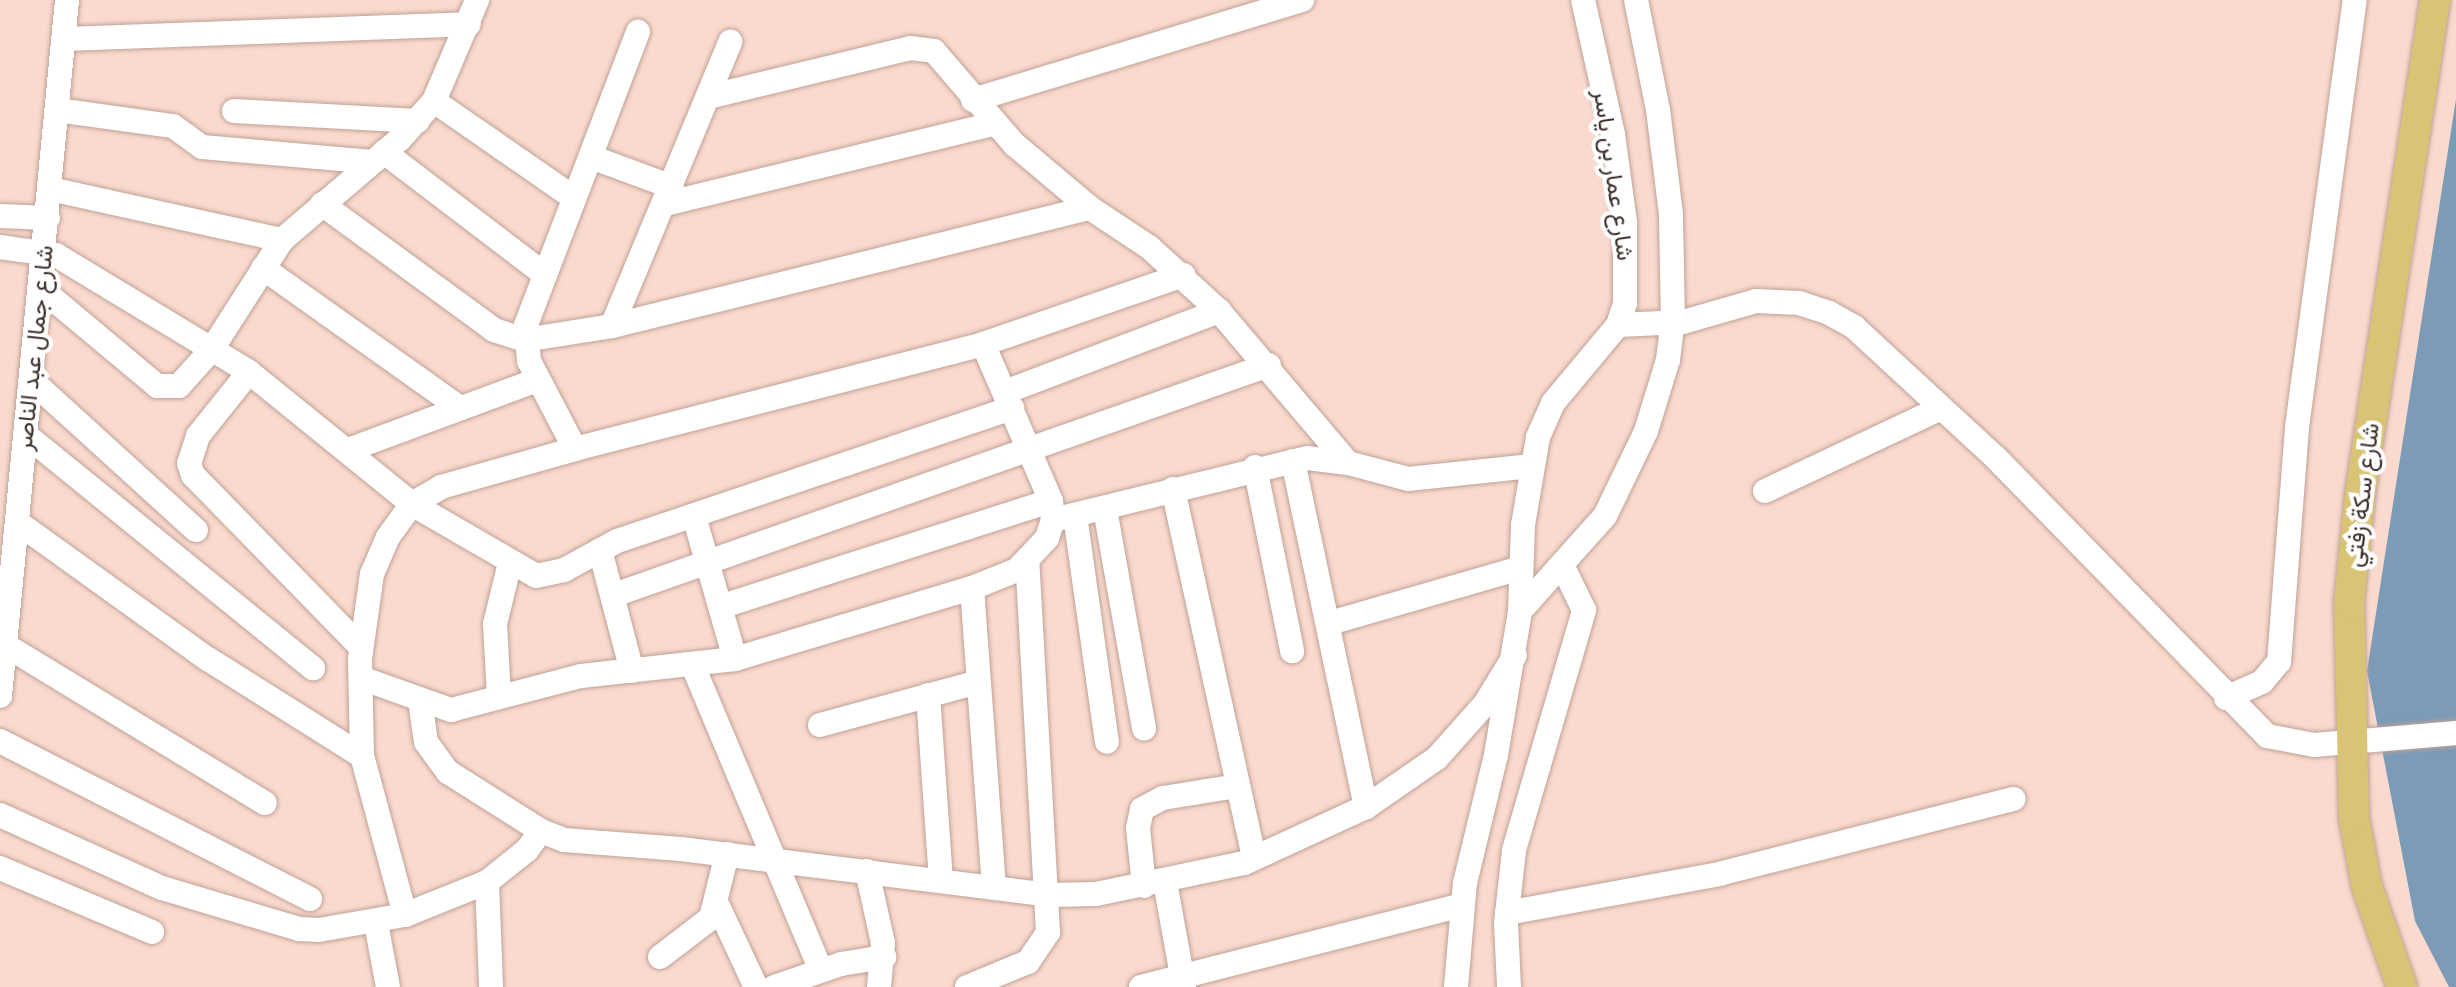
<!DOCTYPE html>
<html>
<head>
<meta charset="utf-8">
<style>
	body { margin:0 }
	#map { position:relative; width:2456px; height:987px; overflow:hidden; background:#fadace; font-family:Merriweather,Vazirmatn,serif }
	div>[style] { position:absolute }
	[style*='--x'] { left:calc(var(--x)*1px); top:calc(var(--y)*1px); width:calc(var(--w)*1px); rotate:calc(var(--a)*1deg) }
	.water>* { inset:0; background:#7b9bb7 }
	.roads { filter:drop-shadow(0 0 2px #c0a297) drop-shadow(0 0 2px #c0a297) }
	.minor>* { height:24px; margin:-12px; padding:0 12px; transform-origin:12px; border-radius:12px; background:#fff }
	.major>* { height:30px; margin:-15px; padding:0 15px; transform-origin:15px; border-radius:15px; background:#d8c474 }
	span { translate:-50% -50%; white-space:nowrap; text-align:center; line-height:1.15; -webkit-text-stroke:8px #fff; paint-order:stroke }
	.street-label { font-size:24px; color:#3c2f2b }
</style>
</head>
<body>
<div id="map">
	<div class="water">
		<div style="clip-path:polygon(2456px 99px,2456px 987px,2449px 987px,2415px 921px,2367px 671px)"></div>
	</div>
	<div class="roads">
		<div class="minor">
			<div style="--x:64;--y:39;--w:405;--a:-2.1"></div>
			<div style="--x:708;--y:97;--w:208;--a:-13.6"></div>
			<div style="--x:910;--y:48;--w:24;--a:7"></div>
			<div style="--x:934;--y:51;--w:123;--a:49.3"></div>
			<div style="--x:1014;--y:144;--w:99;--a:40.1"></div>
			<div style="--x:1090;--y:208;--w:71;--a:33.5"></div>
			<div style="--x:1149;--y:247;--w:95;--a:42.4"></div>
			<div style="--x:1219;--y:311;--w:199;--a:49.7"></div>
			<div style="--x:973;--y:100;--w:344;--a:-16.9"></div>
			<div style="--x:434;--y:101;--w:170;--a:34.7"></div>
			<div style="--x:57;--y:110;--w:117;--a:7.9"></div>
			<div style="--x:173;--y:126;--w:36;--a:36"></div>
			<div style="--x:202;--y:147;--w:171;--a:5"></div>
			<div style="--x:234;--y:111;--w:184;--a:3.1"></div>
			<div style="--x:384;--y:152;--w:200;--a:37.3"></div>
			<div style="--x:591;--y:157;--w:86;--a:20.3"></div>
			<div style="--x:50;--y:189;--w:238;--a:12.4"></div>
			<div style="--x:322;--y:204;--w:213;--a:36.2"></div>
			<div style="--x:494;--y:330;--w:32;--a:18"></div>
			<div style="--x:524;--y:340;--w:89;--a:-9"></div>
			<div style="--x:612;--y:326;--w:492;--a:-13.9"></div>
			<div style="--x:665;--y:204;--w:338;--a:-13.7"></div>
			<div style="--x:0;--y:216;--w:48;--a:2.4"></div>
			<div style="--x:0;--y:247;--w:57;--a:8.1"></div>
			<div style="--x:56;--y:255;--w:226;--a:31.2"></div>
			<div style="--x:249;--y:372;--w:210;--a:39"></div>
			<div style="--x:412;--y:504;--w:143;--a:30.1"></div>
			<div style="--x:536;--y:576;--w:29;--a:-12"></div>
			<div style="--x:564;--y:570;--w:60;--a:-28.7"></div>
			<div style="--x:617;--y:541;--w:417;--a:-18.6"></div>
			<div style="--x:263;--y:268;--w:242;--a:35.4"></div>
			<div style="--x:40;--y:288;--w:153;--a:39.9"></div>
			<div style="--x:157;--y:386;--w:22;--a:0"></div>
			<div style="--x:179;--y:386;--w:50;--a:-48.3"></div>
			<div style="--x:212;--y:349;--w:130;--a:-57.3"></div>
			<div style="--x:282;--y:240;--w:155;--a:-40.6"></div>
			<div style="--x:400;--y:139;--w:51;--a:-48.2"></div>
			<div style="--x:434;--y:101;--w:110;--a:-66.9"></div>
			<div style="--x:1618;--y:325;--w:65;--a:-2.6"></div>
			<div style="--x:1683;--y:322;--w:76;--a:-16"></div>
			<div style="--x:1756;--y:301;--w:43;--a:2.7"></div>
			<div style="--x:1799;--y:303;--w:32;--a:18"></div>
			<div style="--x:1829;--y:313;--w:29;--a:29"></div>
			<div style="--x:1854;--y:327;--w:192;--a:42.7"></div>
			<div style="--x:1995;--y:457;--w:390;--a:45.7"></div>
			<div style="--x:2267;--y:736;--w:48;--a:10.8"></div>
			<div style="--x:2314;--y:745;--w:143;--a:-4.8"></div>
			<div style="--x:612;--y:326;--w:308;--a:-67.4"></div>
			<div style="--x:249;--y:372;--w:82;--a:128.6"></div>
			<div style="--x:198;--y:436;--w:28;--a:108"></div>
			<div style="--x:189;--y:463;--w:13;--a:72"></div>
			<div style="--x:193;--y:475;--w:240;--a:45.7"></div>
			<div style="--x:31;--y:380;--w:223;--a:42.3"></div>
			<div style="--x:1005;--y:392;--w:229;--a:-20.7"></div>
			<div style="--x:26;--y:435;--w:370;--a:39.1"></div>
			<div style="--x:575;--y:449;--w:99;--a:-117.6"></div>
			<div style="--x:529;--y:361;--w:36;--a:-95"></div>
			<div style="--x:526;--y:325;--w:314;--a:-69.1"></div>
			<div style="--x:348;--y:450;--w:202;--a:-20.3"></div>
			<div style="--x:1293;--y:461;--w:354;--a:78.1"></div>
			<div style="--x:1255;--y:467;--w:188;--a:78.6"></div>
			<div style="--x:1173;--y:489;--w:378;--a:77.6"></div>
			<div style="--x:1765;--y:491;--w:195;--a:-25.2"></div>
			<div style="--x:1105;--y:509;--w:223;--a:79.9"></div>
			<div style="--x:1075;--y:515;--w:229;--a:82"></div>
			<div style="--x:694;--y:516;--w:149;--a:74"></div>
			<div style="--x:1053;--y:520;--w:261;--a:-13.7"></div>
			<div style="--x:1307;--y:458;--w:41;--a:7"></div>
			<div style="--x:1348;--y:463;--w:62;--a:14.9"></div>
			<div style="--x:1408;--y:479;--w:124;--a:-6"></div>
			<div style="--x:17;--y:522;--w:235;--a:35.7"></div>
			<div style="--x:208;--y:659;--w:182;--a:32.2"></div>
			<div style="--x:600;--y:550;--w:125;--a:75.2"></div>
			<div style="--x:972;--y:588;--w:301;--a:85.8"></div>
			<div style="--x:614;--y:595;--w:694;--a:-19.35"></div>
			<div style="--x:723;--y:606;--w:344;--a:-17.8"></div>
			<div style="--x:1520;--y:611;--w:86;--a:-88"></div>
			<div style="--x:1523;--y:525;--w:89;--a:-80.3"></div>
			<div style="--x:1538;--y:437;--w:37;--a:-66"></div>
			<div style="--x:1553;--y:403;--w:102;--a:-50.2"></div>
			<div style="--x:1618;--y:325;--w:23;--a:-72"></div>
			<div style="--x:1625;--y:303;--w:81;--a:-90"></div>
			<div style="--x:1625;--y:222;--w:89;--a:-97.8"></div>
			<div style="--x:1613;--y:134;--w:137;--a:-102.6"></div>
			<div style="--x:1330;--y:623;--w:198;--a:-16.1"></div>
			<div style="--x:5;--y:645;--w:304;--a:31.3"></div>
			<div style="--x:693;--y:666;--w:330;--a:67.2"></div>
			<div style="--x:361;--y:678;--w:96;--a:19.6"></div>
			<div style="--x:451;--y:710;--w:134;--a:-14.7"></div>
			<div style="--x:581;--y:676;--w:155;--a:-6.3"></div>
			<div style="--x:735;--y:659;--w:247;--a:-16.7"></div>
			<div style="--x:972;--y:588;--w:48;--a:-21.8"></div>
			<div style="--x:1017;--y:570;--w:44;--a:-46.8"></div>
			<div style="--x:1047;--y:538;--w:19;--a:-72"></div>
			<div style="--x:1053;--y:520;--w:19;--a:-96"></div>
			<div style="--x:1051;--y:501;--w:171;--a:-113.4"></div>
			<div style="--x:928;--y:695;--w:186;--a:86"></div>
			<div style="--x:0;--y:696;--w:699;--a:-84.5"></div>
			<div style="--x:499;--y:697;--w:73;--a:-93.1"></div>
			<div style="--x:495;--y:624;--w:63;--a:-76.2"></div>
			<div style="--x:2226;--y:698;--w:39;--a:-24"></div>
			<div style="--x:2262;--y:682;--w:26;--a:-50"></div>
			<div style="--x:2279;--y:662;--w:236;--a:-85.6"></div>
			<div style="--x:2297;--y:427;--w:431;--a:-82.3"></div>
			<div style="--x:420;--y:700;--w:42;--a:81.9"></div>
			<div style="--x:426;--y:742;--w:37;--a:54"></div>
			<div style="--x:448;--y:772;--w:110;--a:32.4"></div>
			<div style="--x:541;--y:831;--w:25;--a:21"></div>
			<div style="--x:564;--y:840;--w:117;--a:4.4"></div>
			<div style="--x:681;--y:849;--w:371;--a:7.1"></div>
			<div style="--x:1049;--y:895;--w:47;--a:-1.2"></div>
			<div style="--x:1096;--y:894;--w:151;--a:-11.8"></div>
			<div style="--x:1244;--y:863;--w:134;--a:-24.7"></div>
			<div style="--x:1366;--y:807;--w:86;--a:-34.6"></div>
			<div style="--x:1437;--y:758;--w:72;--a:-48.4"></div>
			<div style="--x:1485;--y:704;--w:57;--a:-58.5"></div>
			<div style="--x:820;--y:725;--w:164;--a:-15.2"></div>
			<div style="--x:0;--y:741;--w:348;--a:27"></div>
			<div style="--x:0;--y:815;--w:178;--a:24.3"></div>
			<div style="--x:162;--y:888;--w:143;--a:16.7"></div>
			<div style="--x:299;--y:929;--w:20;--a:3"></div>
			<div style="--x:319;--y:930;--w:87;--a:-9.9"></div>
			<div style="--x:405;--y:915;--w:88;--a:-21.9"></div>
			<div style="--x:487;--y:882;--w:51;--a:-38.7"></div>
			<div style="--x:527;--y:850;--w:24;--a:-54"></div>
			<div style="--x:0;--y:868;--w:165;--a:22.8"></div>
			<div style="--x:867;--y:871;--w:74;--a:77.5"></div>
			<div style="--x:883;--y:943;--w:44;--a:95.2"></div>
			<div style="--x:487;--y:882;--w:105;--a:87.8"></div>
			<div style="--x:1165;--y:882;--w:107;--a:79.7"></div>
			<div style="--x:1144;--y:886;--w:58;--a:-95.9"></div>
			<div style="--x:1138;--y:828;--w:19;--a:-78"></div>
			<div style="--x:1142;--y:809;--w:24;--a:-28"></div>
			<div style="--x:1163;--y:798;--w:75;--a:-9.2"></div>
			<div style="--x:718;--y:906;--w:89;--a:64.9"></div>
			<div style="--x:1507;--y:913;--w:216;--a:-10.4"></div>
			<div style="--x:1719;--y:874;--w:304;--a:-14.3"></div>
			<div style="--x:405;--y:915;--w:165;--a:-105.1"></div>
			<div style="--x:362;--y:756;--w:97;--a:-91.2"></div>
			<div style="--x:360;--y:659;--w:86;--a:-82"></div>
			<div style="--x:372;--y:574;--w:40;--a:-66.6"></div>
			<div style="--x:388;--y:537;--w:41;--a:-54"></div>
			<div style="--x:412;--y:504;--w:34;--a:-30"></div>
			<div style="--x:441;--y:487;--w:139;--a:-15.8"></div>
			<div style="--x:575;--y:449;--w:421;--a:-14.4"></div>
			<div style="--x:983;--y:344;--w:212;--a:-19"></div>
			<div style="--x:376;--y:923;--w:65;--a:79.4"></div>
			<div style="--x:660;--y:957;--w:64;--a:-37.4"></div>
			<div style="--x:711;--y:918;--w:66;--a:-76"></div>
			<div style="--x:774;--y:987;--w:71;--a:-18.9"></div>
			<div style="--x:841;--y:964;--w:44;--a:-9.2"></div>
			<div style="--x:967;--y:987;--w:66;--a:-22.3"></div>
			<div style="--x:1028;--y:962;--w:36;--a:-56"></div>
			<div style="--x:1048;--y:932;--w:371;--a:-93.2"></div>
			<div style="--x:1141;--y:987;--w:331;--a:-14.3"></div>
			<div style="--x:1456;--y:987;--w:104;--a:-85.1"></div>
			<div style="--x:1465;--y:883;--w:132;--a:-76.4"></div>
			<div style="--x:1496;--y:755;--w:146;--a:-80.5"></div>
			<div style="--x:1520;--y:611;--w:127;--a:-48.2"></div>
			<div style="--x:1605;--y:516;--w:94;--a:-64.2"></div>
			<div style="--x:1646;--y:431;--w:74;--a:-72.8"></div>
			<div style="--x:1668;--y:360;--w:38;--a:-83"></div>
			<div style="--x:1673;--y:322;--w:108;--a:-91.1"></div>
			<div style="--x:1671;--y:214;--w:105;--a:-97.1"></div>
			<div style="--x:1658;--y:110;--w:112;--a:-101.3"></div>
			<div style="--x:1509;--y:987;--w:64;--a:-92.7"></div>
			<div style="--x:1506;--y:923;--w:73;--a:-83.7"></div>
			<div style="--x:1514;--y:850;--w:250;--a:-73.7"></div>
			<div style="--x:1584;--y:610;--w:48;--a:-116"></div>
		</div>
		<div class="major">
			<div style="--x:2402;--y:987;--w:106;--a:-109.3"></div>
			<div style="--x:2367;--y:887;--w:70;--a:-100.7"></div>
			<div style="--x:2354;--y:818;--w:215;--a:-91.3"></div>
			<div style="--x:2349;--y:603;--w:109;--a:-84.2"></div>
			<div style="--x:2360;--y:495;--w:501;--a:-81.38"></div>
		</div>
	</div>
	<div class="street-label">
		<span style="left:1614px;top:175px;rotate:82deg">شارع عمار بن ياسر</span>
		<span style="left:34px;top:348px;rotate:-84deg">شارع جمال عبد الناصر</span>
		<span style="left:2362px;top:495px;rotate:-83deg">شارع سكة زفتي</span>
	</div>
</div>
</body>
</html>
